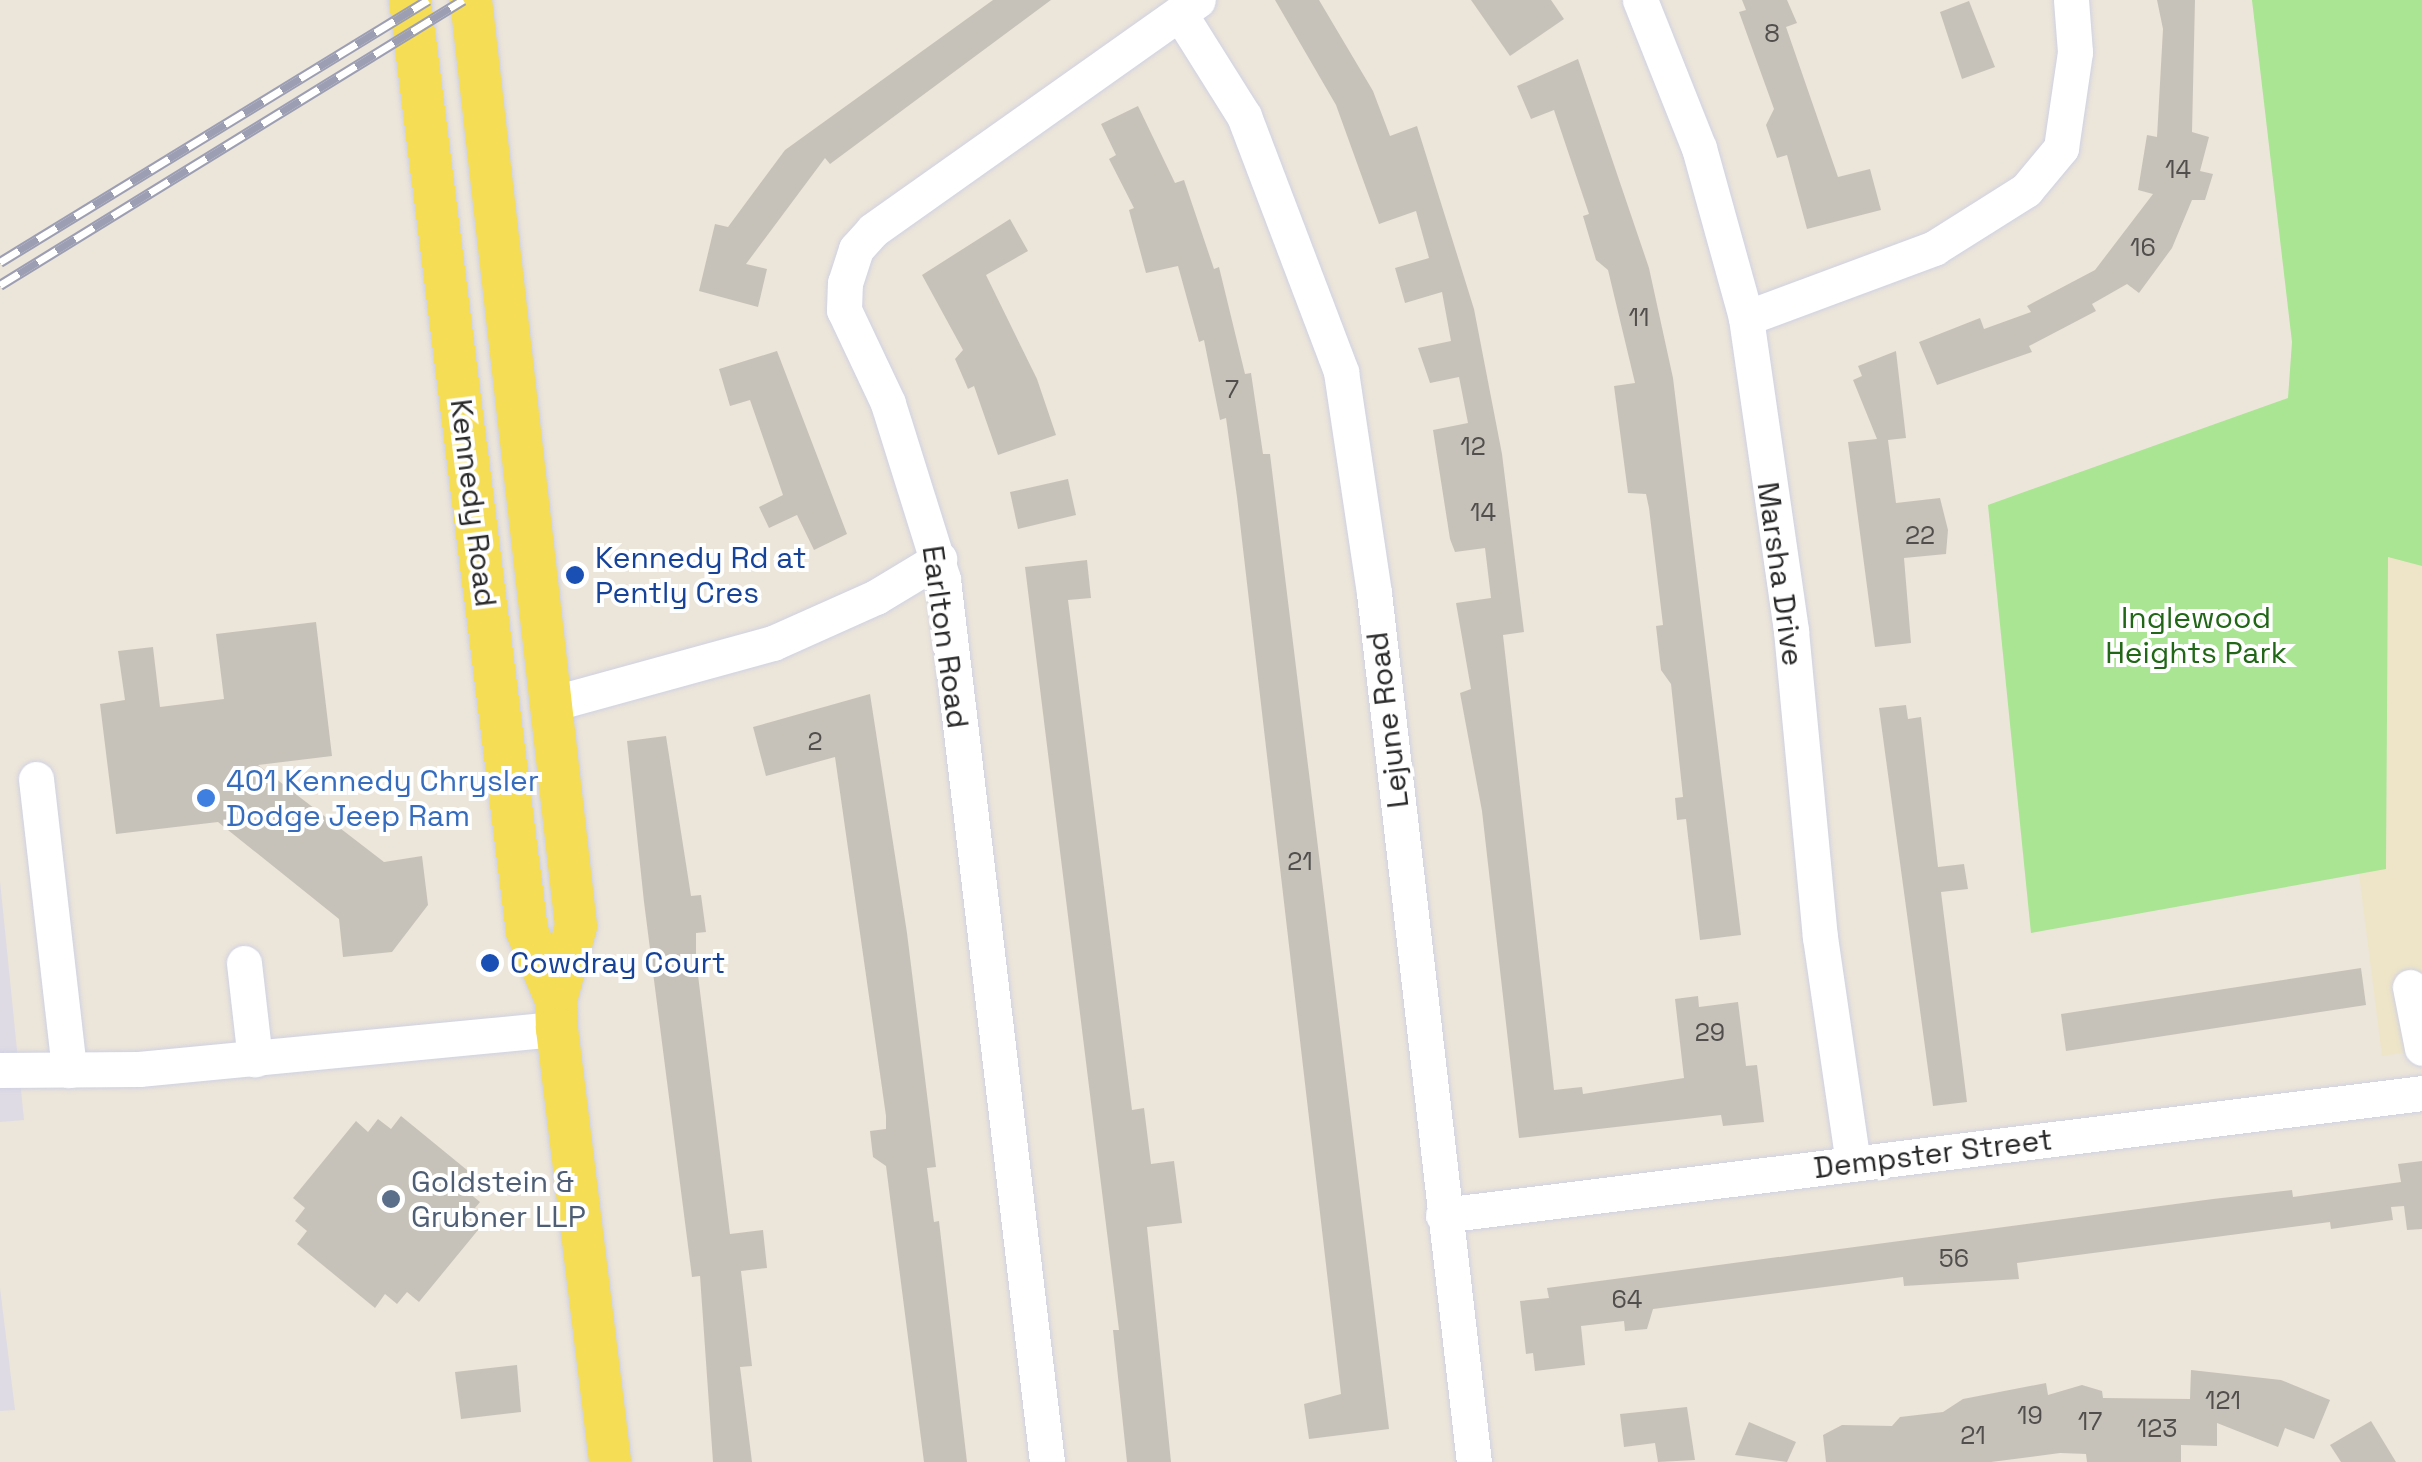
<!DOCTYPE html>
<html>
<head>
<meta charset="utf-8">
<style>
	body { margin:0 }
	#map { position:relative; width:2422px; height:1462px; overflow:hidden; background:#ece5d9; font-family:"Space Grotesk",sans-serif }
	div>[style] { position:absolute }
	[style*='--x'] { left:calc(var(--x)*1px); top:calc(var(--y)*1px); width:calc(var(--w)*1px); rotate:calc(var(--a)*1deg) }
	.industrial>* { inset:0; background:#dedbe4 }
	.education>* { inset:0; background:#eee5c8 }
	.green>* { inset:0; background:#a9e593 }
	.building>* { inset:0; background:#c7c2b9 }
	.roads { filter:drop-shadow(0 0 2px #cfd1e2) drop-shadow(0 0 2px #cfd1e2) }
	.minor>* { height:35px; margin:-17.5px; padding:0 17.5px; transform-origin:17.5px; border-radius:17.5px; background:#fff }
	.major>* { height:42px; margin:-21px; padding:0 21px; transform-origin:21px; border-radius:21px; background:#f5dd55 }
	.rail>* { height:11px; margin-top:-5.5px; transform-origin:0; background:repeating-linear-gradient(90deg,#fff 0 22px,#9c9eb4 0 44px); box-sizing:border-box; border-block:2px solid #9c9eb4 }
	.dots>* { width:28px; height:28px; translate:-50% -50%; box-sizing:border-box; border:5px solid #fff; border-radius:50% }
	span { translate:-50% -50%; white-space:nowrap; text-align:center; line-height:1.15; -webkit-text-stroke:8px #fff; paint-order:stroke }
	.number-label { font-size:25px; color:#504f4d }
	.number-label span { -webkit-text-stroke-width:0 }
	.street-label { font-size:30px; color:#292929 }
	.transit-label { font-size:30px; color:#164399 }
	.left { translate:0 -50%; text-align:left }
	.park-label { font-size:30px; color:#216717 }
	.shop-label { font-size:30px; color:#366cbe }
	.service-label { font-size:30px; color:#4e5e75 }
</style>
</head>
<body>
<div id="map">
	<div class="industrial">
		<div style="clip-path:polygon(0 881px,24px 1120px,0 1122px)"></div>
		<div style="clip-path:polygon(0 1288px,15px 1410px,0 1411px)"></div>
	</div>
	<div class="education">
		<div style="clip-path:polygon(2388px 556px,2422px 566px,2422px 1050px,2382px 1056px,2359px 874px,2386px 868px)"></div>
	</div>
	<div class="green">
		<div style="clip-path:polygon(2252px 0,2422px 0,2422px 566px,2388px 557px,2386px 869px,2031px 933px,1988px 505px,2288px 398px,2292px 342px)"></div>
	</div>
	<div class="building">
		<div style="clip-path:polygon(993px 0,1051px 0,830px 164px,825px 158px,746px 264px,767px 269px,758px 307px,699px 291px,715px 224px,728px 227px,785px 150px)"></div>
		<div style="clip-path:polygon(1275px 0,1319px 0,1373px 91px,1390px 136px,1417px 126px,1474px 309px,1502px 454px,1524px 632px,1503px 635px,1554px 1090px,1582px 1087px,1583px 1094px,1684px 1078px,1675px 999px,1698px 996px,1699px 1007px,1738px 1002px,1746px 1066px,1757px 1065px,1764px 1122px,1723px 1126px,1721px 1115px,1519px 1138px,1482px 811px,1460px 693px,1471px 689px,1456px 603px,1491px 598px,1485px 548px,1455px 552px,1450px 539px,1433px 430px,1468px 423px,1459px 377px,1430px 383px,1418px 348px,1451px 341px,1442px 292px,1405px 303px,1395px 268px,1429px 258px,1416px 211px,1379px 224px,1336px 105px)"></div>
		<div style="clip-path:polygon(1471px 0,1551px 0,1564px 19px,1510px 56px)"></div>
		<div style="clip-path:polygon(1742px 0,1787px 0,1797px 23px,1786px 27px,1838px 177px,1870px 169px,1881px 210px,1807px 229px,1787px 155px,1777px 158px,1766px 125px,1774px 109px,1739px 12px,1746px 10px)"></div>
		<div style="clip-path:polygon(2157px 0,2195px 0,2192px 132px,2209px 137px,2200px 171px,2213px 174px,2205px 200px,2192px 200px,2172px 248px,2139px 293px,2127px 284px,2092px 304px,2096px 311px,2029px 346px,2032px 352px,1937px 385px,1919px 342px,1980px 318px,1984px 329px,2031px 312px,2027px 306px,2095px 270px,2153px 194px,2138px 190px,2147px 135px,2157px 137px,2163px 29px)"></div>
		<div style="clip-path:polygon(1969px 1px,1995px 67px,1962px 79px,1940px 12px)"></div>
		<div style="clip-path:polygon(1578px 59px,1649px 268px,1673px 378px,1741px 935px,1700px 940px,1686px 819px,1677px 820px,1675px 798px,1683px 797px,1671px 684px,1661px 670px,1656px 626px,1663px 625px,1649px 508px,1646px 494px,1628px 493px,1614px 386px,1635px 383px,1608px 270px,1596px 260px,1583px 216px,1589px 214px,1554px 110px,1531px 119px,1517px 86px)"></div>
		<div style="clip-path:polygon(1138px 106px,1175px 183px,1184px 180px,1214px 269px,1219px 267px,1245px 374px,1251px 373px,1263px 454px,1270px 454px,1389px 1429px,1309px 1439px,1304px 1404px,1341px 1394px,1237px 497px,1226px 418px,1220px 420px,1204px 340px,1199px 342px,1178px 266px,1146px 273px,1129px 210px,1134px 208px,1109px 159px,1116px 155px,1101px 124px)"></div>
		<div style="clip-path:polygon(1010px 219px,1028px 251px,986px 275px,1037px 379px,1056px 435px,998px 455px,974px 386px,968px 389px,955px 359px,963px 350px,922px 275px)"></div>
		<div style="clip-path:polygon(777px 351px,847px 534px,814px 550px,797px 515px,769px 528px,759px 507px,783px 495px,750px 400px,730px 406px,719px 369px)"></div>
		<div style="clip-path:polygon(1896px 351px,1906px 438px,1888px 440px,1896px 503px,1940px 498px,1948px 530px,1946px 554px,1904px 558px,1911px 643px,1875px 647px,1848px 442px,1877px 439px,1853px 380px,1862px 376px,1858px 366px)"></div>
		<div style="clip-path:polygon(1068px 479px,1076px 515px,1018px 529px,1010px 492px)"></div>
		<div style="clip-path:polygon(1087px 560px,1091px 598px,1068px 600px,1132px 1110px,1144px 1108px,1151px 1164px,1174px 1161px,1182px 1223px,1147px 1227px,1171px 1462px,1127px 1462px,1113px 1330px,1119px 1330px,1025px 567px)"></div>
		<div style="clip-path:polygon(316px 622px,332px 756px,258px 765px,384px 862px,422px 856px,428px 905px,392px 952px,343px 957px,339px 919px,218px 822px,116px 834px,100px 704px,125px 700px,118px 651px,153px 647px,160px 707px,224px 699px,216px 634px)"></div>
		<div style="clip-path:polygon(870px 694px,907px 933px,936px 1167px,927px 1168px,934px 1222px,939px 1221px,967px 1462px,924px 1462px,886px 1166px,873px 1157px,870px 1131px,886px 1129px,886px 1116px,835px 757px,766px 776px,753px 727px)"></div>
		<div style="clip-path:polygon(1906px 705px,1908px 719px,1921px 717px,1938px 867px,1964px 864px,1968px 889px,1941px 892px,1967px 1102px,1933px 1106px,1879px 708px)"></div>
		<div style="clip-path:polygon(666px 736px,691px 896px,701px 895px,706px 932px,696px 933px,696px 959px,730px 1234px,763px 1230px,767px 1268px,741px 1271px,752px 1366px,740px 1367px,752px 1462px,713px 1462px,700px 1276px,692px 1277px,644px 902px,627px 741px)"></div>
		<div style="clip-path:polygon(2361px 968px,2366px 1005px,2066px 1051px,2061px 1014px)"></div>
		<div style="clip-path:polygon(401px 1116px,478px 1179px,468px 1192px,480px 1202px,470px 1214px,483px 1224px,419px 1302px,407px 1292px,397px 1304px,385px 1294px,375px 1308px,297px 1244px,307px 1231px,295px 1221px,305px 1208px,293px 1198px,356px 1121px,368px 1132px,378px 1119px,391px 1129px)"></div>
		<div style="clip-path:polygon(2422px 1161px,2422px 1229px,2407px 1230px,2404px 1206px,2391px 1207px,2393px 1220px,2331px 1229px,2330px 1222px,2017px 1263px,2019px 1279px,1904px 1286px,1903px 1277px,1653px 1309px,1647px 1329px,1625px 1331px,1624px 1321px,1581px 1326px,1585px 1365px,1535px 1371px,1533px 1353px,1526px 1354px,1520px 1301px,1549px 1298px,1547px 1288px,2213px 1199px,2292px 1190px,2293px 1197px,2401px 1182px,2398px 1164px)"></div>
		<div style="clip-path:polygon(517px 1365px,521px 1412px,461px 1419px,455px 1372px)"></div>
		<div style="clip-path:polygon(2191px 1370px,2281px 1380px,2330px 1400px,2314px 1439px,2285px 1428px,2278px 1447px,2217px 1423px,2217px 1446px,2181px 1445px,2181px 1462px,2087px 1462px,2086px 1454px,2060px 1453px,1991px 1462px,1826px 1462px,1823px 1435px,1842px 1425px,1892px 1426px,1900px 1417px,1943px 1412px,1963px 1399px,2046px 1383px,2048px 1395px,2082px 1385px,2102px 1391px,2103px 1398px,2190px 1399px)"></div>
		<div style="clip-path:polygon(1687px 1407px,1695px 1460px,1658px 1462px,1655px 1443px,1624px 1447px,1620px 1414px)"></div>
		<div style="clip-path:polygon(2371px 1421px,2396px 1462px,2341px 1462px,2330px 1445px)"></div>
		<div style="clip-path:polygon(1749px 1422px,1796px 1442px,1787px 1462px,1735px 1455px)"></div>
	</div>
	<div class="roads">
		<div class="minor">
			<div style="--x:1640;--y:0;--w:159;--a:68.3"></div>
			<div style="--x:1699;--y:148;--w:176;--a:74.5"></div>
			<div style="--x:1746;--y:318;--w:316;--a:81.8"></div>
			<div style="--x:1791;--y:631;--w:307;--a:84.6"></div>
			<div style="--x:1820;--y:937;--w:229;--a:81.7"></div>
			<div style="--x:1180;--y:14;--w:120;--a:57.9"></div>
			<div style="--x:1244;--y:116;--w:274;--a:69.2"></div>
			<div style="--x:1341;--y:372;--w:223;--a:81.5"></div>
			<div style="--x:1374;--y:593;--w:875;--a:83.44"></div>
			<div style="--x:1746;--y:318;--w:201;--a:-20.4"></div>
			<div style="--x:1934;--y:248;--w:109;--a:-32.2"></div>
			<div style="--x:2026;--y:190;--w:55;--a:-50.2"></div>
			<div style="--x:2061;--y:148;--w:97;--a:-81.7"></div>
			<div style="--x:2075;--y:52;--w:52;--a:-94.4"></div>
			<div style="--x:551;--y:704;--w:230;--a:-15.4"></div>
			<div style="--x:773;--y:643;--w:113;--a:-24.1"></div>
			<div style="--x:876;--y:597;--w:74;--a:-31.1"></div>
			<div style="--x:36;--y:779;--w:293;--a:83.5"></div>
			<div style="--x:244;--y:963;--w:97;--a:83.5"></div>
			<div style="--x:2410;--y:987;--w:62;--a:78.9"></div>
			<div style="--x:0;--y:1070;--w:139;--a:-0.4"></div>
			<div style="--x:139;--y:1069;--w:420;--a:-5.5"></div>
			<div style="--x:1443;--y:1215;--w:987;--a:-7.1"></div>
			<div style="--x:1047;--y:1462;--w:889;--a:-96.72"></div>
			<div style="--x:943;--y:579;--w:184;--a:-107.4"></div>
			<div style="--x:888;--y:403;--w:103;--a:-115.3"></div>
			<div style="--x:844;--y:310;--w:27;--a:-88"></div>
			<div style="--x:845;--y:283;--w:36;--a:-72"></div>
			<div style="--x:856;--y:249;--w:25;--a:-48"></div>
			<div style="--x:873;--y:230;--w:398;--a:-35.3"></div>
		</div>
		<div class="major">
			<div style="--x:410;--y:0;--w:938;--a:82.84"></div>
			<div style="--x:527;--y:931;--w:75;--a:67.2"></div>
			<div style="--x:471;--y:0;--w:932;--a:83.53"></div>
			<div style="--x:576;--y:926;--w:77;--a:105.1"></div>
			<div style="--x:556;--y:1000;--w:29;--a:88"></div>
			<div style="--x:557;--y:1029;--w:436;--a:83"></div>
		</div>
	</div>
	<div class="rail">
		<div style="--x:0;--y:262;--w:502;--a:-31.47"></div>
		<div style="--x:0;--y:285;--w:544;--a:-31.61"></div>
	</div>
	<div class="dots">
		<div style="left:575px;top:575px;background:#1a4fb4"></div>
		<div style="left:206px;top:798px;background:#3f7fe0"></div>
		<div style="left:490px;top:963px;background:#1a4fb4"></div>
		<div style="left:391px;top:1199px;background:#5c6f8a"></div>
	</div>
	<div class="number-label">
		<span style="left:1772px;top:33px">8</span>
		<span style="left:2178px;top:169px">14</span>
		<span style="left:2143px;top:247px">16</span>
		<span style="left:1639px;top:317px">11</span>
		<span style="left:1232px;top:389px">7</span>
		<span style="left:1473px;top:446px">12</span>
		<span style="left:1483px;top:512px">14</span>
		<span style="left:1920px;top:535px">22</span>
		<span style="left:815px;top:741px">2</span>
		<span style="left:1300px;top:861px">21</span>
		<span style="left:1710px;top:1032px">29</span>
		<span style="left:1954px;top:1258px">56</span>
		<span style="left:1627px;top:1299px">64</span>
		<span style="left:2223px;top:1400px">121</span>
		<span style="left:2030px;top:1415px">19</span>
		<span style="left:2090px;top:1421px">17</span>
		<span style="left:2157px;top:1428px">123</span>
		<span style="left:1973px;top:1435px">21</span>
	</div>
	<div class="street-label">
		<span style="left:473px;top:503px;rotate:83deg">Kennedy Road</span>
		<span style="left:1780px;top:574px;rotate:82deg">Marsha Drive</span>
		<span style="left:945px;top:637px;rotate:82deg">Earlton Road</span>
		<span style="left:1388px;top:720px;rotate:-97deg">Lejune Road</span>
		<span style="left:1933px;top:1154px;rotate:-7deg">Dempster Street</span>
	</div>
	<div class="transit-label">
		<span class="left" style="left:595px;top:575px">Kennedy Rd at<br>Pently Cres</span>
		<span class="left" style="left:510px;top:963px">Cowdray Court</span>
	</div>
	<div class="park-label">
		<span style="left:2196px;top:635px">Inglewood<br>Heights Park</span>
	</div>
	<div class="shop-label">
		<span class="left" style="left:226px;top:798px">401 Kennedy Chrysler<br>Dodge Jeep Ram</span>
	</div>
	<div class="service-label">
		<span class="left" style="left:411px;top:1199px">Goldstein &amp;<br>Grubner LLP</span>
	</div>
</div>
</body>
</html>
